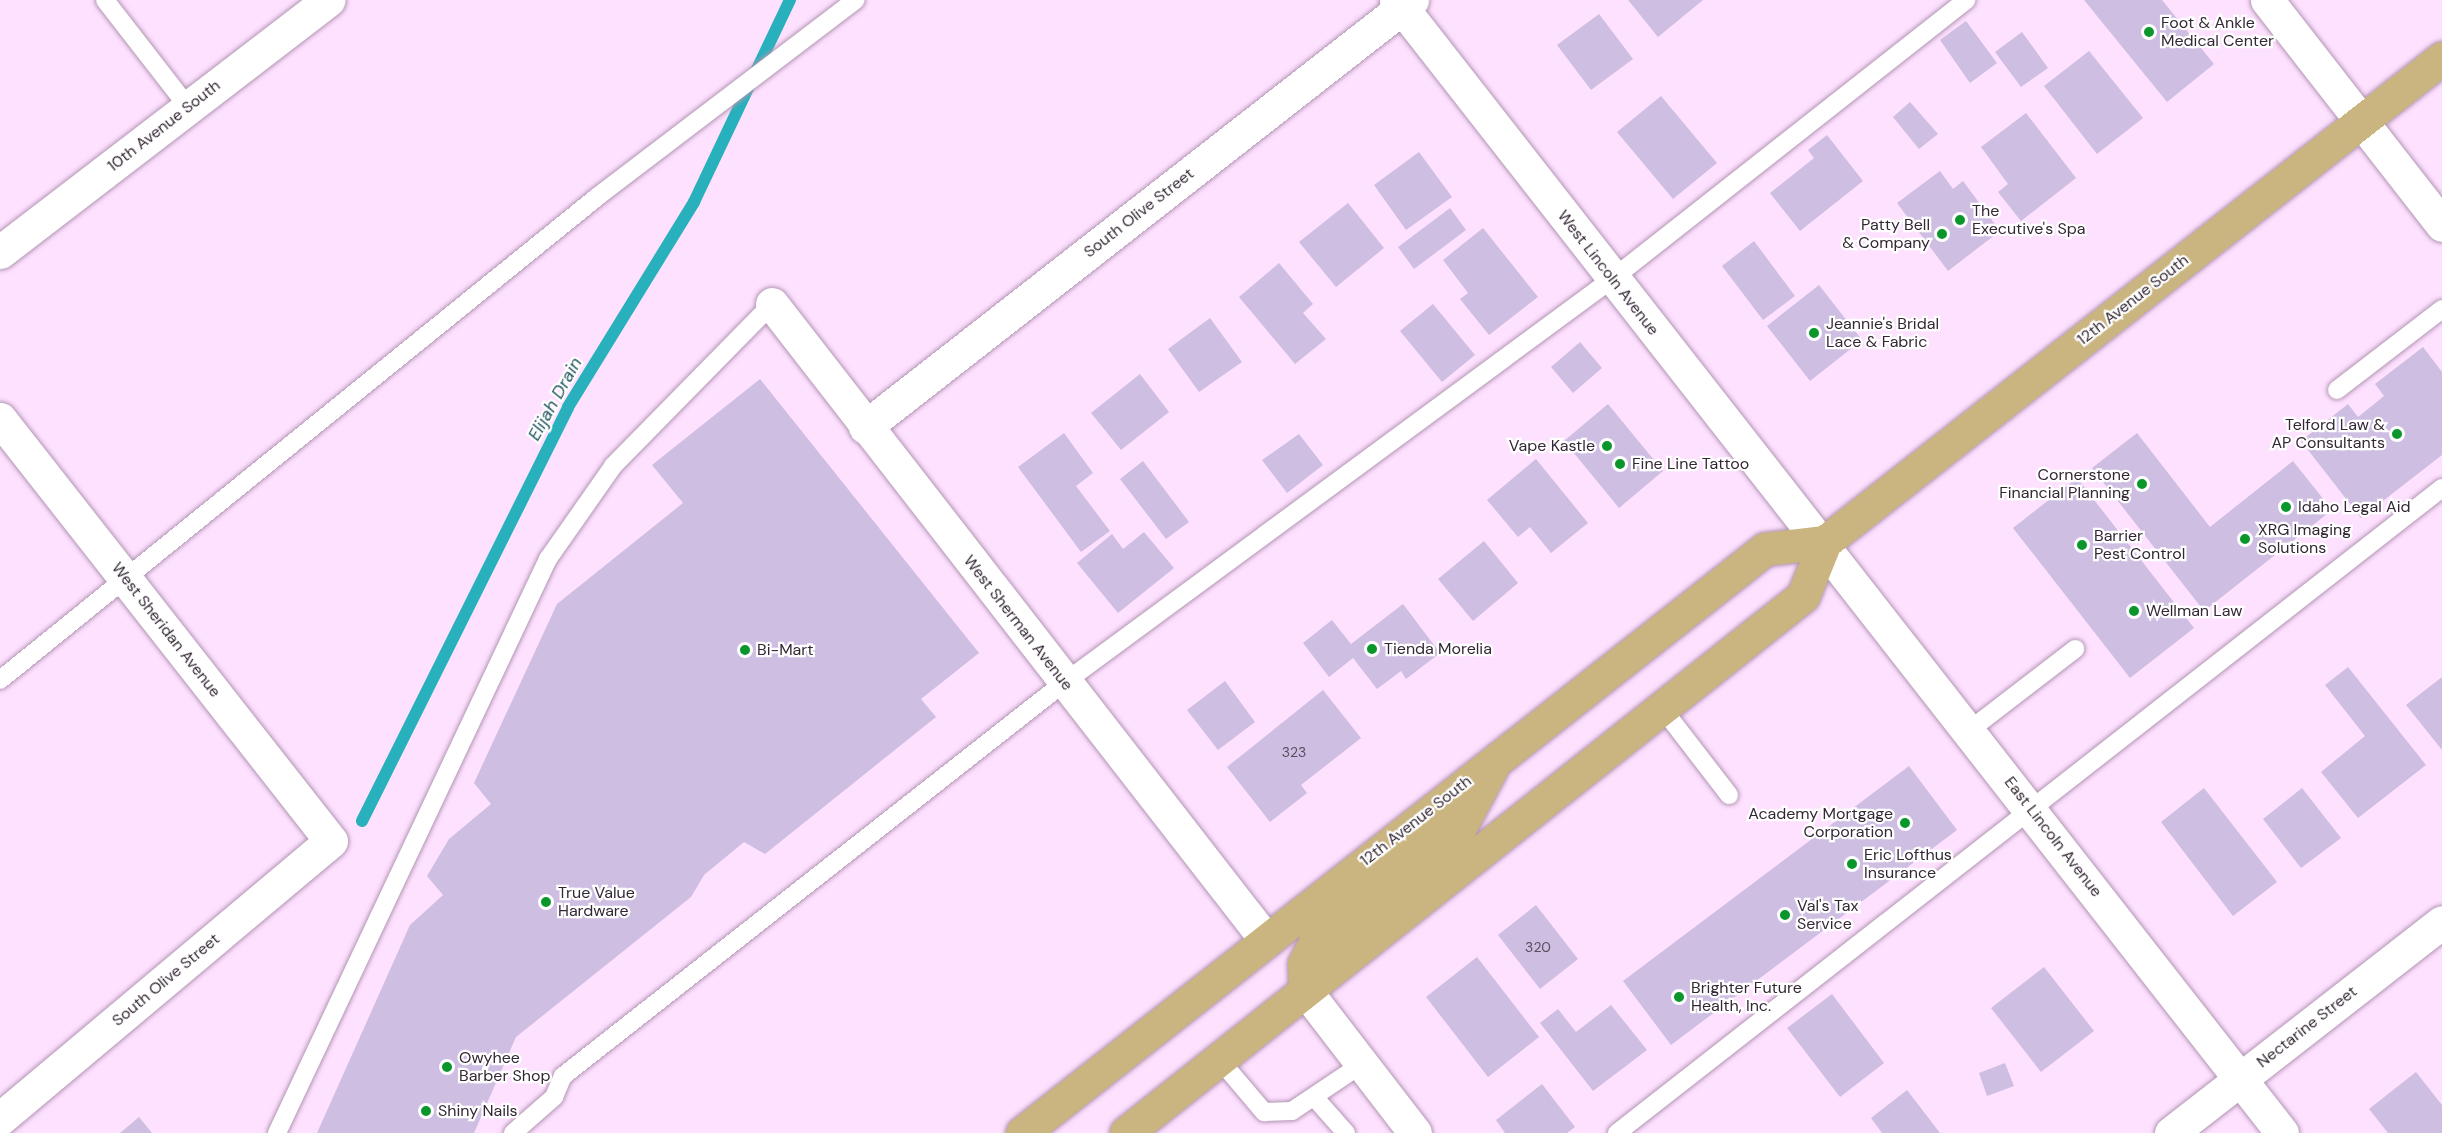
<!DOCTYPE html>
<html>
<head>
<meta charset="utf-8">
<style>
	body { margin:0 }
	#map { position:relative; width:2442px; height:1133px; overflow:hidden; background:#fee0ff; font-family:"DM Sans",sans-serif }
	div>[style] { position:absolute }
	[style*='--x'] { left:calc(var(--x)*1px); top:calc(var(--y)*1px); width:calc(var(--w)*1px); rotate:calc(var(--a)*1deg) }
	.stream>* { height:12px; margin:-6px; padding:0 6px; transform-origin:6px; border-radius:6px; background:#28b0bd }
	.building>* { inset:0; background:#cebee2 }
	.roads { filter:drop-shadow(0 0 2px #b296b3) drop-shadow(0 0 2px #b296b3) }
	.lane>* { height:18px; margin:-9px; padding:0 9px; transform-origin:9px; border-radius:9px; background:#fff }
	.street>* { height:33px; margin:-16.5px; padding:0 16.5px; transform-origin:16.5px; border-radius:16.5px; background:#fff }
	.primary>* { height:33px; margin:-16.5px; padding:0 16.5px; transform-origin:16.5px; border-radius:16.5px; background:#cab47f }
	.dots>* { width:16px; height:16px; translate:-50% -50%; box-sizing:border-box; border:3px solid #fff; border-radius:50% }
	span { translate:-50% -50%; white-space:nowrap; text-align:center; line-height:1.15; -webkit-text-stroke:4.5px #fff; paint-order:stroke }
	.number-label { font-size:14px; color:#5a4d5f }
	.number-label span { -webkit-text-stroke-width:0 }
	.poi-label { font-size:16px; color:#332733 }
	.left { translate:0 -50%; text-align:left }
	.right { translate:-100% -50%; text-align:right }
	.street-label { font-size:16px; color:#332733 }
	.water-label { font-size:18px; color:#25595f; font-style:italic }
</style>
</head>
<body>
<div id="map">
	<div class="stream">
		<div style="--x:362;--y:821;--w:462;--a:-63.5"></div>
		<div style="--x:568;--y:407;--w:241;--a:-58.4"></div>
		<div style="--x:694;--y:202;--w:224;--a:-64.6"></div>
	</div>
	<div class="building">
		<div style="clip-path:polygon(1628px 0,1703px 0,1658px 37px)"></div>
		<div style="clip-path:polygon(2084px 0,2162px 0,2214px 64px,2167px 102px)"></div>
		<div style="clip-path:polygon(1599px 14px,1633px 59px,1591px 90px,1557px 45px)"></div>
		<div style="clip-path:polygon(1966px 21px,1997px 63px,1970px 83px,1940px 40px)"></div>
		<div style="clip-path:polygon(2022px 32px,2048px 68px,2021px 87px,1995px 52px)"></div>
		<div style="clip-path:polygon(2089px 51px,2143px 118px,2097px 154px,2044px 86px)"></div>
		<div style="clip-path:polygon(1661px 96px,1717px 163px,1673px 199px,1617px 132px)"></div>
		<div style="clip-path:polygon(1910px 102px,1938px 134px,1919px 149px,1893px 117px)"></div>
		<div style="clip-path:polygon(2026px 113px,2076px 178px,2021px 221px,1998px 192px,2008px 184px,1981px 147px)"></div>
		<div style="clip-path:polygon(1827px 135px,1863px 181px,1800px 231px,1770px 193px,1814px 158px,1808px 150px)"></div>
		<div style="clip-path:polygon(1419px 152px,1452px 197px,1406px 230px,1374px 185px)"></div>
		<div style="clip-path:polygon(1940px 171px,1953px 189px,1963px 181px,2000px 231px,1948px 271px,1897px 203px)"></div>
		<div style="clip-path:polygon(1348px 203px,1384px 248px,1336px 287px,1299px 242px)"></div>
		<div style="clip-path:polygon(1450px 208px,1466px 230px,1414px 269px,1398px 247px)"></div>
		<div style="clip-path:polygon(1483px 228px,1538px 297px,1489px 335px,1460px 299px,1468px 293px,1443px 260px)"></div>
		<div style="clip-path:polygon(1754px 241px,1795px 296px,1763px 320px,1722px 266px)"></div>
		<div style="clip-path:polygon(1279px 263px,1313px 304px,1303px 313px,1326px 339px,1295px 364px,1239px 297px)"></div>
		<div style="clip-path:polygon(1819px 285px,1862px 340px,1810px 381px,1767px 326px)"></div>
		<div style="clip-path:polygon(1433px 304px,1475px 355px,1442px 382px,1400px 331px)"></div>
		<div style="clip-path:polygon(1210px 318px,1242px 362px,1199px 392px,1168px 349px)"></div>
		<div style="clip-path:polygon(1580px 342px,1602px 368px,1573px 393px,1551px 367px)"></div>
		<div style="clip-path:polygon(2423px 347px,2442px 372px,2442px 455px,2361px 518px,2301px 441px,2348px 404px,2358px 417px,2384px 396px,2375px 384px)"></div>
		<div style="clip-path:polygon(1140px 374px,1169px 412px,1121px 450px,1091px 413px)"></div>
		<div style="clip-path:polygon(760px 379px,979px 653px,921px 699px,936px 717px,765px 854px,744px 842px,704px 875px,691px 897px,516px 1037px,474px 1133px,317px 1133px,410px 925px,443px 895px,427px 876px,449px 839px,491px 804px,474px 783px,557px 604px,683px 503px,652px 465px)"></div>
		<div style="clip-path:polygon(1608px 404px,1663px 471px,1619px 508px,1564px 441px)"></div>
		<div style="clip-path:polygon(1064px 433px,1093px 473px,1076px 486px,1110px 531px,1081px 552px,1018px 467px)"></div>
		<div style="clip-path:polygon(2137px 433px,2210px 527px,2293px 461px,2332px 510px,2204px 611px,2092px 468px)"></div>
		<div style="clip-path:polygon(1299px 434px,1323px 465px,1287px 493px,1262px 460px)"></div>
		<div style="clip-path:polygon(1536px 459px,1588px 523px,1551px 553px,1530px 527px,1518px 537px,1487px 500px)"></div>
		<div style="clip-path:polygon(1143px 461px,1189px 522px,1166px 539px,1120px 479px)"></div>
		<div style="clip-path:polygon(2077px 478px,2194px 628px,2130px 678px,2013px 528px)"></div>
		<div style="clip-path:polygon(1144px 532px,1174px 568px,1118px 613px,1077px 563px,1112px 534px,1123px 549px)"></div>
		<div style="clip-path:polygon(1484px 541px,1518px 583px,1473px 621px,1438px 579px)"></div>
		<div style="clip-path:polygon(1403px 604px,1440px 653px,1406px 679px,1401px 671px,1377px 689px,1353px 658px,1329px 677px,1303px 643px,1332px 620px,1351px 644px)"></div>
		<div style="clip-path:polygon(2348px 667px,2426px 765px,2358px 818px,2321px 772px,2365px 736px,2325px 685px)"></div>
		<div style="clip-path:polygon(2442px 677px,2442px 750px,2406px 705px)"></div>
		<div style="clip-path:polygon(1225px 681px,1255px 722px,1218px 750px,1187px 710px)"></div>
		<div style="clip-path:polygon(1323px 690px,1361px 738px,1301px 785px,1307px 793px,1270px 822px,1227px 767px)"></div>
		<div style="clip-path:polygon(1909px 766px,1957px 830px,1671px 1045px,1623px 981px)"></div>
		<div style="clip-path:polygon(2204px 788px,2277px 882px,2233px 916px,2161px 822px)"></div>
		<div style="clip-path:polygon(2302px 788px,2341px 838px,2301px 868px,2263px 819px)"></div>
		<div style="clip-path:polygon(1536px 905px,1578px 959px,1540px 989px,1498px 935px)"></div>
		<div style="clip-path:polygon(1477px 957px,1539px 1037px,1488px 1077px,1426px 997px)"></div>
		<div style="clip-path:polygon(2044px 967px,2094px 1031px,2041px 1072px,1991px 1008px)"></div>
		<div style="clip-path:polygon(1832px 994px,1884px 1063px,1840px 1097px,1787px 1028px)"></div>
		<div style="clip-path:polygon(1611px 1005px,1647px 1050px,1593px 1091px,1540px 1023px,1558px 1009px,1576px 1032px)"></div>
		<div style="clip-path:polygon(2005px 1063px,2014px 1086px,1987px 1096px,1979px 1073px)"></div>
		<div style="clip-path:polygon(2416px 1072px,2442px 1105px,2442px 1133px,2388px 1133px,2369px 1109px)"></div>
		<div style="clip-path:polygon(1542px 1084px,1575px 1127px,1567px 1133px,1505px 1133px,1496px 1120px)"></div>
		<div style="clip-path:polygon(1907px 1090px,1940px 1133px,1882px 1133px,1871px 1118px)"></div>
		<div style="clip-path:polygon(139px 1117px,152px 1133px,120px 1133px)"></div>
	</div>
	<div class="roads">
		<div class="lane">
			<div style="--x:105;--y:0;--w:135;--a:52.2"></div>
			<div style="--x:2337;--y:390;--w:133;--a:-37.6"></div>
			<div style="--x:0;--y:680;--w:768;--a:-38.97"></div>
			<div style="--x:597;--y:197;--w:325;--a:-37.3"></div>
			<div style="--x:1662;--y:708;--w:110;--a:52.4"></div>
			<div style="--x:1970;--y:730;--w:133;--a:-37.6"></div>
			<div style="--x:1219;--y:1059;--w:70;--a:49.7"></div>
			<div style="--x:1264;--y:1112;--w:28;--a:-2"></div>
			<div style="--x:1292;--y:1111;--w:84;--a:-33.9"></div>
			<div style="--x:1315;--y:1098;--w:47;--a:48.5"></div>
			<div style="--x:277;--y:1133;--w:635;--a:-64.73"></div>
			<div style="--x:548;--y:559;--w:113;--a:-55"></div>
			<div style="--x:613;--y:466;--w:227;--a:-45.5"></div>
			<div style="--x:513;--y:1133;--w:55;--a:-41.3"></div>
			<div style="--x:554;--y:1097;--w:23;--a:-67"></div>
			<div style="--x:563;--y:1076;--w:638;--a:-38.13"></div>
			<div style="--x:1065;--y:682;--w:679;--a:-36.38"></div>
			<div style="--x:1612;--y:279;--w:451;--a:-38.2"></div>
			<div style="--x:1617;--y:1133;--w:1047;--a:-38.02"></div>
		</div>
		<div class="street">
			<div style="--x:1396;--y:0;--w:1438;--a:51.97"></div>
			<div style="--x:2267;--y:0;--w:285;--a:52.1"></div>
			<div style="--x:0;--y:252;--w:414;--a:-37.5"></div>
			<div style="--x:772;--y:304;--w:805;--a:52.16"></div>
			<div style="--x:0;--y:419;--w:536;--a:51.89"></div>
			<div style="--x:331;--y:841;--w:432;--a:140"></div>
			<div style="--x:865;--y:427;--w:694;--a:-37.98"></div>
			<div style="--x:1305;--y:990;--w:180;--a:52.4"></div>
			<div style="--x:2171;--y:1133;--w:343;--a:-37.9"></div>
		</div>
		<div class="primary">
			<div style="--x:1305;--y:990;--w:26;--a:-92"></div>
			<div style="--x:1304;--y:964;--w:25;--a:-63"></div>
			<div style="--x:1315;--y:942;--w:185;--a:-38.4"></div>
			<div style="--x:1460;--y:827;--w:66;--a:-61.9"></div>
			<div style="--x:1022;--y:1133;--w:945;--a:-38.17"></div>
			<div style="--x:1765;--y:549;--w:60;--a:-6.7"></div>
			<div style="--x:1126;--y:1133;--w:864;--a:-38.42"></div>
			<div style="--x:1803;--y:596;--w:58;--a:-67.8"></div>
			<div style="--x:1825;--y:542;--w:784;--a:-38.11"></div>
		</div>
	</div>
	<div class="dots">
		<div style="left:2149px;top:32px;background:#0b962b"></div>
		<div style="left:1960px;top:220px;background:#0b962b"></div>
		<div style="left:1942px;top:234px;background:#0b962b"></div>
		<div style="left:1814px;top:333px;background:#0b962b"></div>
		<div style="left:2397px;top:434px;background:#0b962b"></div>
		<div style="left:1607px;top:446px;background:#0b962b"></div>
		<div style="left:1620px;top:464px;background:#0b962b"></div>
		<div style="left:2142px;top:484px;background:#0b962b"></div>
		<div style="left:2286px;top:507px;background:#0b962b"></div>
		<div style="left:2245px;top:539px;background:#0b962b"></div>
		<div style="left:2082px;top:545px;background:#0b962b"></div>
		<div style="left:2134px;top:611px;background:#0b962b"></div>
		<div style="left:1372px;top:649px;background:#0b962b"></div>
		<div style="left:745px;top:650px;background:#0b962b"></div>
		<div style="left:1905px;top:823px;background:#0b962b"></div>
		<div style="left:1852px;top:864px;background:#0b962b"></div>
		<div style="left:546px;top:902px;background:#0b962b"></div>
		<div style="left:1785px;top:915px;background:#0b962b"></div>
		<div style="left:1679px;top:997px;background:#0b962b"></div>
		<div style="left:447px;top:1067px;background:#0b962b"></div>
		<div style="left:426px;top:1111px;background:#0b962b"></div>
	</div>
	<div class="number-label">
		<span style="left:1294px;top:752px">323</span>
		<span style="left:1538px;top:947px">320</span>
	</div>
	<div class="poi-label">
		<span class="left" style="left:2161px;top:32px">Foot &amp; Ankle<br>Medical Center</span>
		<span class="left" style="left:1972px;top:220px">The<br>Executive's Spa</span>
		<span class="right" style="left:1930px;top:234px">Patty Bell<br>&amp; Company</span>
		<span class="left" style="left:1826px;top:333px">Jeannie's Bridal<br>Lace &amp; Fabric</span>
		<span class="right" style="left:2385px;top:434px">Telford Law &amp;<br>AP Consultants</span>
		<span class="right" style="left:1595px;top:446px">Vape Kastle</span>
		<span class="left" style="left:1632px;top:464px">Fine Line Tattoo</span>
		<span class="right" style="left:2130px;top:484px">Cornerstone<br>Financial Planning</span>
		<span class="left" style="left:2298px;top:507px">Idaho Legal Aid</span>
		<span class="left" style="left:2258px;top:539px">XRG Imaging<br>Solutions</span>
		<span class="left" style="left:2094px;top:545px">Barrier<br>Pest Control</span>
		<span class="left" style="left:2146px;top:611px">Wellman Law</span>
		<span class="left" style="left:1384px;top:649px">Tienda Morelia</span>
		<span class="left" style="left:757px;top:650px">Bi-Mart</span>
		<span class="right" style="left:1893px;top:823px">Academy Mortgage<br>Corporation</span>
		<span class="left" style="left:1864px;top:864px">Eric Lofthus<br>Insurance</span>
		<span class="left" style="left:558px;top:902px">True Value<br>Hardware</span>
		<span class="left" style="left:1797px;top:915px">Val's Tax<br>Service</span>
		<span class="left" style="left:1691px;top:997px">Brighter Future<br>Health, Inc.</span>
		<span class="left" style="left:459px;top:1067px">Owyhee<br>Barber Shop</span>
		<span class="left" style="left:438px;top:1111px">Shiny Nails</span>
	</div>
	<div class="street-label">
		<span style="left:164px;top:126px;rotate:-38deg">10th Avenue South</span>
		<span style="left:1139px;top:213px;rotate:-38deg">South Olive Street</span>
		<span style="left:1608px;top:273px;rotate:52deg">West Lincoln Avenue</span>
		<span style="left:2133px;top:300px;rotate:-38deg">12th Avenue South</span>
		<span style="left:1018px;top:623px;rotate:52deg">West Sherman Avenue</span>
		<span style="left:166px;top:630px;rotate:52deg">West Sheridan Avenue</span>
		<span style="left:1416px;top:821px;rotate:-38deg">12th Avenue South</span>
		<span style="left:2053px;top:837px;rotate:52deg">East Lincoln Avenue</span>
		<span style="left:166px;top:980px;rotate:-40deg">South Olive Street</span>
		<span style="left:2307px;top:1027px;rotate:-38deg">Nectarine Street</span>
	</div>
	<div class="water-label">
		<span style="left:555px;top:399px;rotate:-61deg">Elijah Drain</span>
	</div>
</div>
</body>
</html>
